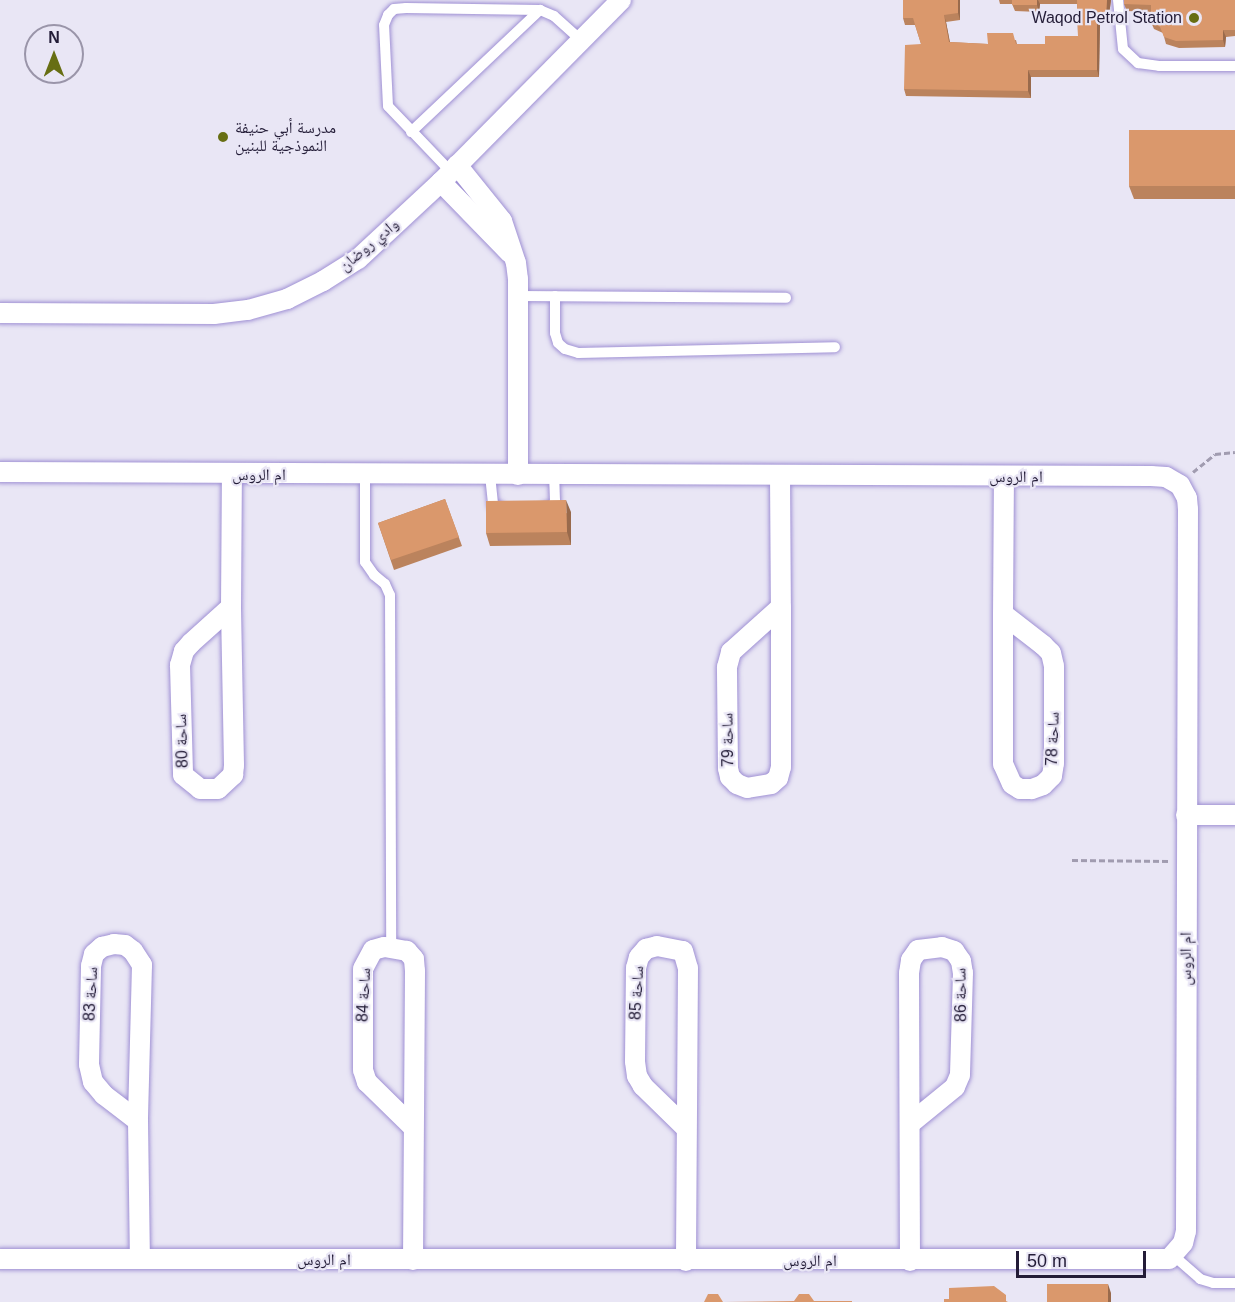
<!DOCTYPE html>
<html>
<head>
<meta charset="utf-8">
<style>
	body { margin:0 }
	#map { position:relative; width:1235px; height:1302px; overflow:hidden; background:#e9e6f5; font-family:Arial,"Noto Naskh Arabic",sans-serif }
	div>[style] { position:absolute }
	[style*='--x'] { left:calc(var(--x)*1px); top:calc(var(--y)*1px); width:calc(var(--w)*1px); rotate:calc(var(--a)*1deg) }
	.path>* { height:3px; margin-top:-1.5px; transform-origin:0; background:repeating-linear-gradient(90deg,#a19cb0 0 6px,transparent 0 9px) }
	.roads { filter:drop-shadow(0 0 2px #9f90d4) drop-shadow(0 0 2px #9f90d4) }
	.lane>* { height:10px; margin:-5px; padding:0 5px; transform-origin:5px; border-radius:5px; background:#fff }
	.street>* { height:20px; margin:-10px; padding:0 10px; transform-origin:10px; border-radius:10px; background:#fff }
	.wall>* { inset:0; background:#bb835d }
	.shaded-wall>* { inset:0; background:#996a4c }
	.building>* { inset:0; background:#da986c }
	.dots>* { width:16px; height:16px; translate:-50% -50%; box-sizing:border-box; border:3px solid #e9e6f5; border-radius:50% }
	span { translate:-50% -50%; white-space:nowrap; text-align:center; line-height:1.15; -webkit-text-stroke:4.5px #e9e6f5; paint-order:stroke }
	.poi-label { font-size:16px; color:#231c37 }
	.right { translate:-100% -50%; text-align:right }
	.left { translate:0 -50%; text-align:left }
	.street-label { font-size:16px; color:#231c37 }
	.north { position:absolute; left:24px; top:24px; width:60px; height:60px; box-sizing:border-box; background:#e9e6f5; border:2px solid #9a95a9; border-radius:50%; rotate:0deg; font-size:16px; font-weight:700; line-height:24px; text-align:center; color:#231c37 }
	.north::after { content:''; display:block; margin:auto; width:21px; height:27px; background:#676e13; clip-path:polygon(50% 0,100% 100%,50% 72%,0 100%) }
	.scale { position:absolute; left:1016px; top:1251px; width:130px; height:27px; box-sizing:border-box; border:3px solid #231c37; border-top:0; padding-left:8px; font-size:18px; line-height:21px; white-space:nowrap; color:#231c37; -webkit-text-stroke:4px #e9e6f5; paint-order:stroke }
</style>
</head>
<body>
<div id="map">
	<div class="path">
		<div style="--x:1193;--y:472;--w:28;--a:-39"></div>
		<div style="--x:1215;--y:454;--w:20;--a:-6"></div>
		<div style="--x:1072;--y:860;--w:97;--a:0.6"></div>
	</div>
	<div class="roads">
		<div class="lane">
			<div style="--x:1118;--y:0;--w:49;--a:84.2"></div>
			<div style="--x:1123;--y:49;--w:21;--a:43"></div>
			<div style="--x:1138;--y:63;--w:21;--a:8"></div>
			<div style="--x:1159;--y:66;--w:76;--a:0"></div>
			<div style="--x:411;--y:132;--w:178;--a:-43.4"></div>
			<div style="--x:451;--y:172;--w:91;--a:-133.7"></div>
			<div style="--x:388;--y:106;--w:81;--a:-92.8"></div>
			<div style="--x:384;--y:25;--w:11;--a:-68"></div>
			<div style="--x:388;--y:15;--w:8;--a:-45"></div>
			<div style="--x:394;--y:9;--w:12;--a:-5"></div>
			<div style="--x:406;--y:8;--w:134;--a:0.9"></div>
			<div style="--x:540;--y:10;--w:15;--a:23"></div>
			<div style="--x:554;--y:16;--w:36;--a:42"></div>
			<div style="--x:518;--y:296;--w:268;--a:0.4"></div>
			<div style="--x:555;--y:296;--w:37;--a:90"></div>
			<div style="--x:555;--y:333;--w:10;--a:73"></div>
			<div style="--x:558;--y:343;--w:9;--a:41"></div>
			<div style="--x:565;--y:349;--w:14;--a:17"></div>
			<div style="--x:578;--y:353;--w:257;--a:-1.3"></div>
			<div style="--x:365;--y:474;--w:88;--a:90"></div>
			<div style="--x:365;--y:562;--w:16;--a:55"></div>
			<div style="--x:374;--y:575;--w:14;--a:39"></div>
			<div style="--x:385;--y:584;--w:12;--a:66"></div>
			<div style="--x:390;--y:595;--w:352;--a:89.8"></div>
			<div style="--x:490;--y:475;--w:30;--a:84"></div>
			<div style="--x:493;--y:505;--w:7;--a:16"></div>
			<div style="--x:546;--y:507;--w:6;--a:0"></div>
			<div style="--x:552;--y:507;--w:7;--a:-63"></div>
			<div style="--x:555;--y:501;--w:25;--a:-92"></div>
			<div style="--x:1174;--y:1256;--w:35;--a:41"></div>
			<div style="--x:1200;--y:1279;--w:14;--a:17"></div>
			<div style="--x:1213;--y:1283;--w:22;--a:0"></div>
		</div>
		<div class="street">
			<div style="--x:457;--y:165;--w:72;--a:51.2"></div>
			<div style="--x:502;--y:221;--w:44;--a:71.6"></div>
			<div style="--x:516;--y:263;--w:16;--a:83"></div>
			<div style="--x:518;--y:279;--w:196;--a:90"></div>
			<div style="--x:441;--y:182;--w:99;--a:45.8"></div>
			<div style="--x:0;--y:313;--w:214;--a:0.3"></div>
			<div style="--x:214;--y:314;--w:34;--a:-7"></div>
			<div style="--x:248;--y:310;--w:41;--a:-15.8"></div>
			<div style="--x:287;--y:299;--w:40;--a:-26.6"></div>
			<div style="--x:323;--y:281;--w:41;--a:-32.2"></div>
			<div style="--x:358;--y:259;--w:113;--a:-42.9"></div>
			<div style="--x:441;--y:182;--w:256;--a:-45.3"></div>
			<div style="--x:0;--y:472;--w:1151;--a:0.2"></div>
			<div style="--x:1151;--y:476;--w:15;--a:4"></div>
			<div style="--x:1166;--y:477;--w:16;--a:30"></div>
			<div style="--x:1180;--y:485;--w:15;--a:62"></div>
			<div style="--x:1187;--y:498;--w:11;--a:85"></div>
			<div style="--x:1188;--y:509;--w:722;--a:90.16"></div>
			<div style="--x:1186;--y:1231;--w:12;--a:104"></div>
			<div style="--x:1183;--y:1243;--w:21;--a:131"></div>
			<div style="--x:1169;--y:1259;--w:1169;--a:180"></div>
			<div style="--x:780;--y:476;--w:131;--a:89.6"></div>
			<div style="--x:781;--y:607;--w:160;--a:90"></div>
			<div style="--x:781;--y:767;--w:11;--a:105"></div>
			<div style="--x:778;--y:778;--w:9;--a:139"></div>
			<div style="--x:771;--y:784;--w:24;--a:171"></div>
			<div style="--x:747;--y:788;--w:11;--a:-158"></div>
			<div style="--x:737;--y:784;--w:10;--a:-135"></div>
			<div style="--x:730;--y:777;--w:9;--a:-103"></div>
			<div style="--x:728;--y:768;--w:101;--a:-90.6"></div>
			<div style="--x:727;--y:667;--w:16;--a:-75"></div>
			<div style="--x:731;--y:652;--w:67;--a:-42"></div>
			<div style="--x:231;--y:607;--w:54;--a:138"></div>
			<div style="--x:191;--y:643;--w:11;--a:131"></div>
			<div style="--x:184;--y:651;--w:15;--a:106"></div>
			<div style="--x:180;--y:665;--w:110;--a:88.4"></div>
			<div style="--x:183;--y:775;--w:22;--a:39"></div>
			<div style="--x:200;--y:789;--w:18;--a:0"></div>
			<div style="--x:218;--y:789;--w:21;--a:-43"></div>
			<div style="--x:233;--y:775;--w:10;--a:-84"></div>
			<div style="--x:234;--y:765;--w:158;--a:-91.1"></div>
			<div style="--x:231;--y:607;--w:132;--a:-89.6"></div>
			<div style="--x:1003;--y:614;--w:51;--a:37.8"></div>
			<div style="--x:1043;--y:645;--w:11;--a:45"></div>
			<div style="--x:1051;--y:653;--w:13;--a:77"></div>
			<div style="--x:1054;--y:666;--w:97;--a:90"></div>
			<div style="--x:1054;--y:763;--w:13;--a:99"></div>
			<div style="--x:1052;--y:776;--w:13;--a:135"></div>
			<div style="--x:1043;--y:785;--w:12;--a:160"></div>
			<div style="--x:1032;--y:789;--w:12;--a:180"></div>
			<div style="--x:1020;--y:789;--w:9;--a:-148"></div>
			<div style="--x:1012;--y:784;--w:22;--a:-114"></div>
			<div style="--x:1003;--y:764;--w:150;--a:-90"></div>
			<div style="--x:1003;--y:614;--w:137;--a:-89.6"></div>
			<div style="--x:1186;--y:815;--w:49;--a:0"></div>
			<div style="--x:138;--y:1121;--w:43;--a:-142.6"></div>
			<div style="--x:104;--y:1095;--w:17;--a:-130"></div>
			<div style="--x:93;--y:1082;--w:18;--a:-103"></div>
			<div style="--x:89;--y:1064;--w:98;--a:-88.8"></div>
			<div style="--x:91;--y:966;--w:12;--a:-76"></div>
			<div style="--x:94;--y:954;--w:11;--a:-41"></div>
			<div style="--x:102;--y:947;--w:12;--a:-14"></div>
			<div style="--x:114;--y:944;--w:11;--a:5"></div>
			<div style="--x:125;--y:945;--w:10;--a:37"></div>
			<div style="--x:133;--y:951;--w:17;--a:57"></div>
			<div style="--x:142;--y:965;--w:156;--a:91.5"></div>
			<div style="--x:138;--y:1121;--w:138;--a:89.2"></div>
			<div style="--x:685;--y:1127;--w:59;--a:-135.7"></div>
			<div style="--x:643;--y:1086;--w:12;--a:-121"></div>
			<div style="--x:637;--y:1076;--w:15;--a:-98"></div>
			<div style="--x:635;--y:1061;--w:93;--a:-89.4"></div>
			<div style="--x:636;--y:968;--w:11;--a:-75"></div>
			<div style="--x:639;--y:957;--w:11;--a:-49"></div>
			<div style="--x:646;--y:949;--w:11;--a:-15"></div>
			<div style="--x:657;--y:946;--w:26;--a:11"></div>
			<div style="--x:683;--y:951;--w:18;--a:74"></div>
			<div style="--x:688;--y:968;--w:293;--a:90.4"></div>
			<div style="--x:413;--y:1260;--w:289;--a:-89.6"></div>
			<div style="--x:415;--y:971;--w:12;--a:-95"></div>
			<div style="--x:414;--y:959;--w:11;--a:-131"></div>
			<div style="--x:407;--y:951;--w:23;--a:-170"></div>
			<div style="--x:384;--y:947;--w:11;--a:165"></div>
			<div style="--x:373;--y:950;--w:21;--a:118"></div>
			<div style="--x:363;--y:969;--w:101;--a:90"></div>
			<div style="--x:363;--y:1070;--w:13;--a:72"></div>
			<div style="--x:367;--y:1082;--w:64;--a:44.4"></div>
			<div style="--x:910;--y:1261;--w:288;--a:-90.2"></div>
			<div style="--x:909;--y:973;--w:13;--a:-81"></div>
			<div style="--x:911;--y:960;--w:12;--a:-55"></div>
			<div style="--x:918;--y:950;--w:24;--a:-7"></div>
			<div style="--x:942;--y:947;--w:13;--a:18"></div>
			<div style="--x:954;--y:951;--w:12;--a:55"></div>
			<div style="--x:961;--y:961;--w:12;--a:81"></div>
			<div style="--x:963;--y:973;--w:102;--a:91.7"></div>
			<div style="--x:960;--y:1075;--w:13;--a:113"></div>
			<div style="--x:955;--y:1087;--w:57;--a:140.7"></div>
		</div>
	</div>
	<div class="wall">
		<div style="clip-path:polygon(960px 0,960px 20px,946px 22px,950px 42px,988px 44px,1016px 40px,1017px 44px,1045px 44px,1078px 36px,1077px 4px,1040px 4px,1039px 12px,1015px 11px,1012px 4px,1000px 4px,999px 0,1111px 0,1108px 22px,1100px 22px,1099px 77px,1031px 77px,1031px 98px,906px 96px,904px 89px,921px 44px,915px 25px,905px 25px,903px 18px)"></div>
		<div style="clip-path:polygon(1235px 0,1235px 36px,1226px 37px,1225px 47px,1179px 48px,1166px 44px,1163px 33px,1154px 29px,1151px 22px,1151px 12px,1127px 11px,1124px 4px)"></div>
		<div style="clip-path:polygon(1235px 130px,1235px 199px,1134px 199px,1129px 186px)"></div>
		<div style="clip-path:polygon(445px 499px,462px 546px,394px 570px,378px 523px)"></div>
		<div style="clip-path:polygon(571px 512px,571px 545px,490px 546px,486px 533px)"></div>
	</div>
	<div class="shaded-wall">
		<div style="clip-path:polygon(958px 0,960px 0,960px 20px,958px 13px)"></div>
		<div style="clip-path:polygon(1037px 0,1038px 0,1040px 4px,1039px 12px,1037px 5px)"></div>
		<div style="clip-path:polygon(1107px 0,1111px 0,1108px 22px,1106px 15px)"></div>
		<div style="clip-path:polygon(944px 15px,946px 22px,951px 49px,949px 42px)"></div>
		<div style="clip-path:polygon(1097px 15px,1100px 22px,1099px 77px,1097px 70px)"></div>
		<div style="clip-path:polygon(1223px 30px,1226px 37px,1225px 47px,1223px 40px)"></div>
		<div style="clip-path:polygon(1028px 70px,1031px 77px,1031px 98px,1028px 91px)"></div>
		<div style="clip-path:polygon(566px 500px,571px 512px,571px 545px,567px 532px)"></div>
		<div style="clip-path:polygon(1108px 1284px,1111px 1293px,1111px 1302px,1108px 1302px)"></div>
	</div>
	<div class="building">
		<div style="clip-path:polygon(903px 0,958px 0,958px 13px,944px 15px,949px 42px,988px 44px,987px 33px,1013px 33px,1016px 44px,1045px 44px,1045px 36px,1078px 36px,1077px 0,1107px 0,1106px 15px,1097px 15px,1097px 70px,1028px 70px,1028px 91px,904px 89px,905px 45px,921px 44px,913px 18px,903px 18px)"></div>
		<div style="clip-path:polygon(1012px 0,1037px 0,1037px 5px,1012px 5px)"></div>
		<div style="clip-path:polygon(1124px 0,1235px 0,1235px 30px,1223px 30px,1223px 40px,1176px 41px,1164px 37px,1160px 27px,1151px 22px,1151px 5px,1124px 4px)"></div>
		<div style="clip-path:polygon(1129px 130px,1235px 130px,1235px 186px,1129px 186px)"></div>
		<div style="clip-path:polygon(445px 499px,459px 537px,391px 560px,378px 523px)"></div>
		<div style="clip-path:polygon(566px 500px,567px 532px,486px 533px,486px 501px)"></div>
		<div style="clip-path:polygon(1047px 1284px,1108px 1284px,1108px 1302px,1047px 1302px)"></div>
		<div style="clip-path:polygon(994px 1286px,1006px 1295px,1006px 1301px,1008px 1302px,944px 1302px,944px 1299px,949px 1299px,949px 1288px)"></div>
		<div style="clip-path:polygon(708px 1294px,718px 1294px,723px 1302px,794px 1301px,799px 1294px,809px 1294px,814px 1301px,852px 1301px,852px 1302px,688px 1302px,704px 1302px)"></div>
	</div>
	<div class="dots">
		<div style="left:1194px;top:18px;background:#676e13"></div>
		<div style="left:223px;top:137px;background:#676e13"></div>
	</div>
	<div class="poi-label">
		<span class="right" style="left:1182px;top:18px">Waqod Petrol Station</span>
		<span class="left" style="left:235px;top:137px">مدرسة أبي حنيفة<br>النموذجية للبنين</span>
	</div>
	<div class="street-label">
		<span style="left:369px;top:245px;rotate:-40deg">وادي روضان</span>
		<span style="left:259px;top:475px">ام الروس</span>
		<span style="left:1016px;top:477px">ام الروس</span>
		<span style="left:1053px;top:739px;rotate:-88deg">ساحة 78</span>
		<span style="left:728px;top:740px;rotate:-91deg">ساحة 79</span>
		<span style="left:182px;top:741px;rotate:-92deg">ساحة 80</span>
		<span style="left:1186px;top:959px;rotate:-90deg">ام الروس</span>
		<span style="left:637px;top:993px;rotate:-87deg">ساحة 85</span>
		<span style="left:91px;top:994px;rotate:-87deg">ساحة 83</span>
		<span style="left:364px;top:995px;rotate:-87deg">ساحة 84</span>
		<span style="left:961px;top:995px;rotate:-91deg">ساحة 86</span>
		<span style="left:324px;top:1260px">ام الروس</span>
		<span style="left:810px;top:1261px">ام الروس</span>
	</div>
	<div class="north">N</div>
	<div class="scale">50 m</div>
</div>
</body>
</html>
